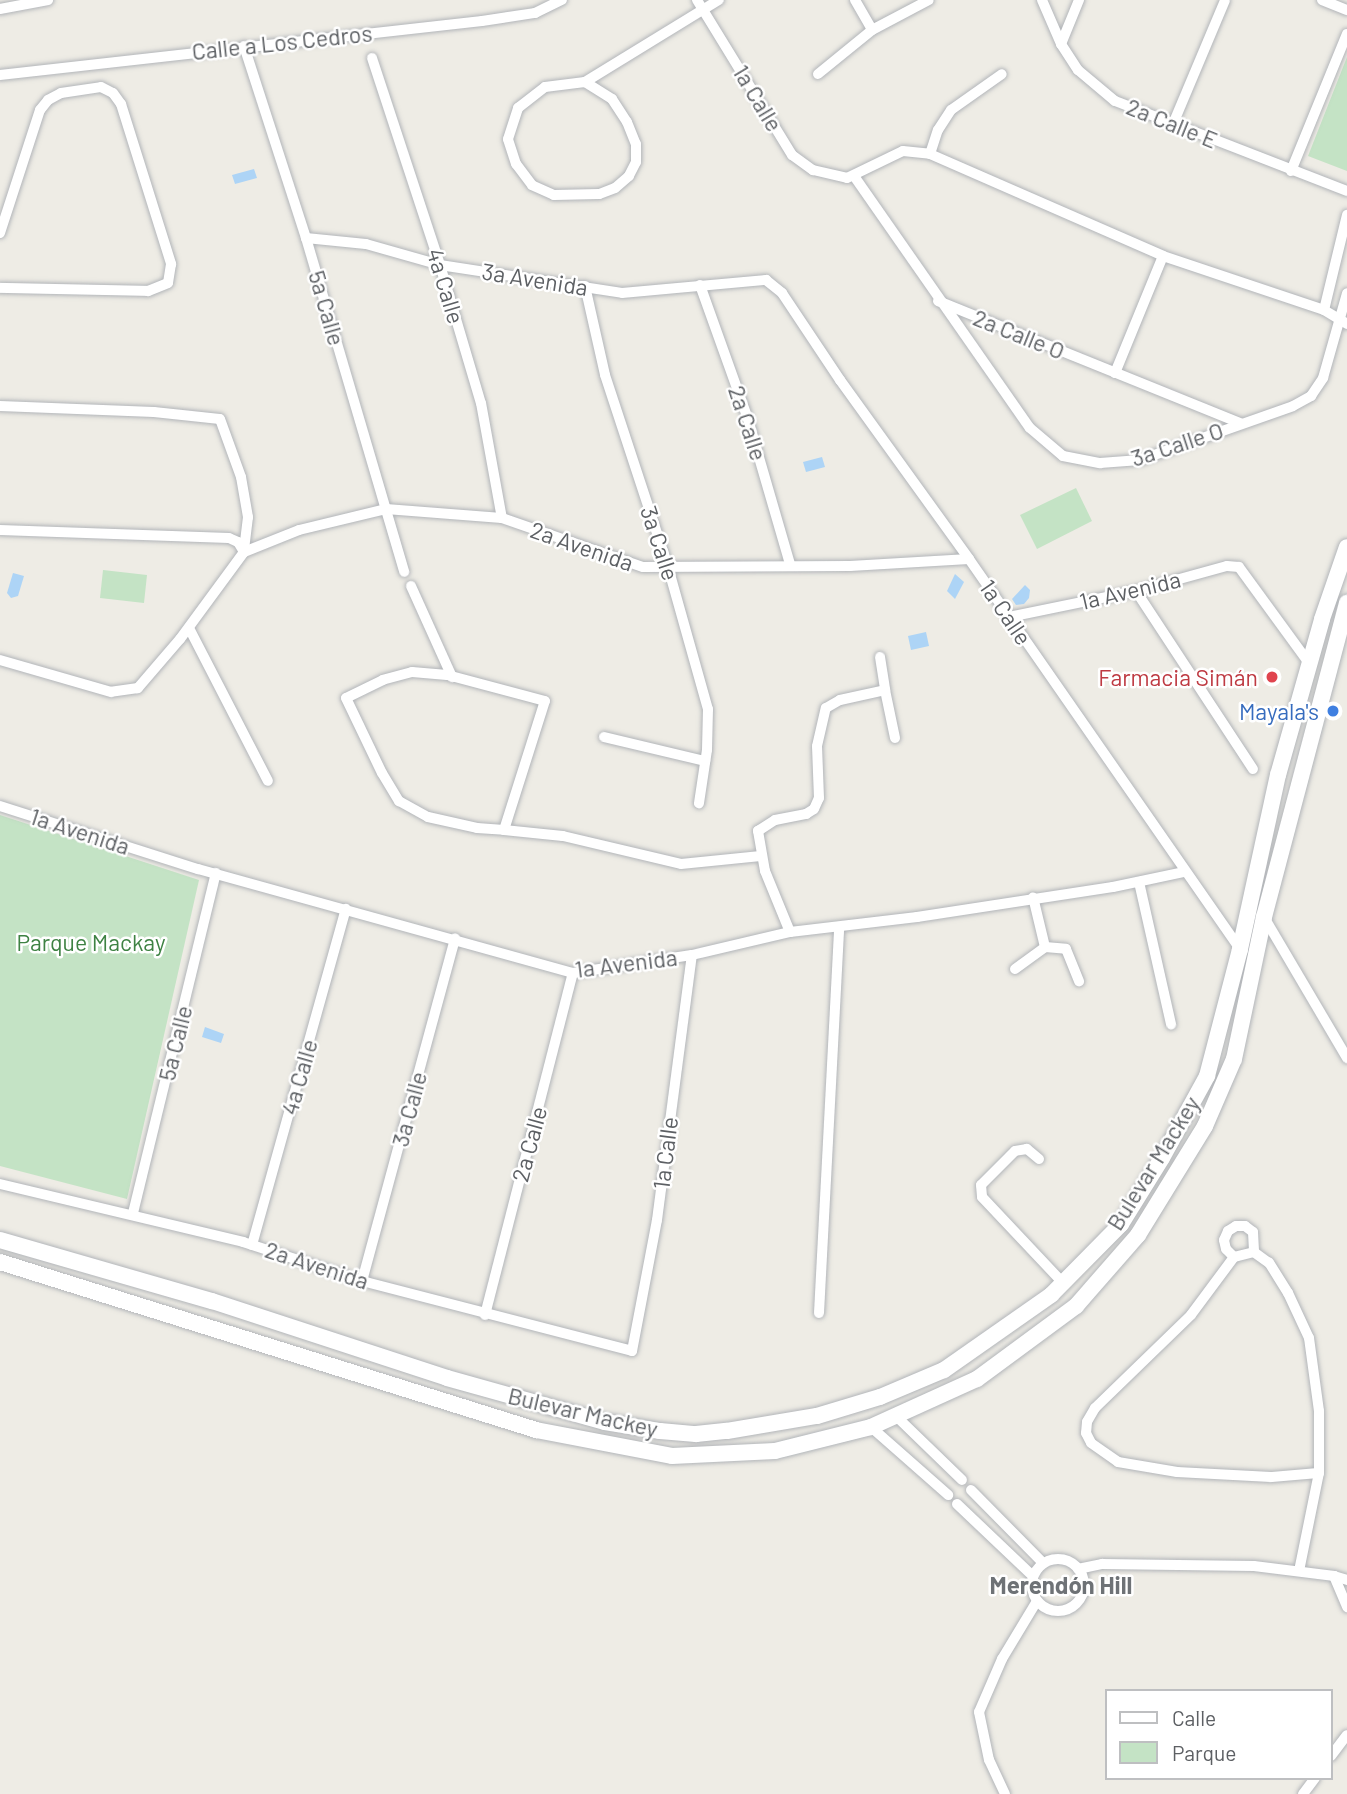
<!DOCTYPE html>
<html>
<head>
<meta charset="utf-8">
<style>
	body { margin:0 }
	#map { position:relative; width:1347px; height:1794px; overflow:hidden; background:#eeece5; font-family:Barlow,sans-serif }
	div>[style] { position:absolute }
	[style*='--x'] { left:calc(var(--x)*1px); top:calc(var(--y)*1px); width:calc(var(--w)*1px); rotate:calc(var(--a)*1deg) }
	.green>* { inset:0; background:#c4e3c5 }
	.water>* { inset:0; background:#add4f6 }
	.roads { filter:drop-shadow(0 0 2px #b2b5b9) drop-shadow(0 0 2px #b2b5b9) }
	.street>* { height:10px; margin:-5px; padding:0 5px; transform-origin:5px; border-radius:5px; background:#fff }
	.street>.ring { margin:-5px; padding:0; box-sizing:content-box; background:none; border:10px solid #fff; border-radius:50% }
	.secondary>* { height:16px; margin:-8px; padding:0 8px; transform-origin:8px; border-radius:8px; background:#fff }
	.dots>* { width:19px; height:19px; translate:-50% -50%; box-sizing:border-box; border:4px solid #fff; border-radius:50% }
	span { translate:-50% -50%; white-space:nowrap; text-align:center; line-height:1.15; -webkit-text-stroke:5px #fff; paint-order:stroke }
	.street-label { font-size:23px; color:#5d6064 }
	.health-label { font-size:23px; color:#be3a42 }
	.right { translate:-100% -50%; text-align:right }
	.shop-label { font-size:23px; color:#366cbe }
	.park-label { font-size:23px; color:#3e8243 }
	.neighbourhood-label { font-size:24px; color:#6e7276; font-weight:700 }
	.legend { position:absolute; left:1105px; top:1689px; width:228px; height:91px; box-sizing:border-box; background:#fff; border:2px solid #bebfc1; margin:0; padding:9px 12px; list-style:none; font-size:21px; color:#5d6064 }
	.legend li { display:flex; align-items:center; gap:14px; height:35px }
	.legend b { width:35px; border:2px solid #bebfc1 }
</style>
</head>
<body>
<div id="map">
	<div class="green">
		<div style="clip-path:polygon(1347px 57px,1347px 171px,1308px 156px)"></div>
		<div style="clip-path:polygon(1076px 488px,1092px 521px,1037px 549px,1020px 515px)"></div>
		<div style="clip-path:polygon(103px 570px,147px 575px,144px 603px,100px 598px)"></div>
		<div style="clip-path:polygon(0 815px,199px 880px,127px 1199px,0 1166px)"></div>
	</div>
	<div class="water">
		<div style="clip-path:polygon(254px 169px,257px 178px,235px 184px,232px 175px)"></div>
		<div style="clip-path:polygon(822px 457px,825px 467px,806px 472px,803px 462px)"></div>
		<div style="clip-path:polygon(13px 573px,24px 576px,18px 596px,11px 598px,7px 593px)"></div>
		<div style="clip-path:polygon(955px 574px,964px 582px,955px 599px,947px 591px)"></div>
		<div style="clip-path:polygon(1025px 585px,1030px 590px,1029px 598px,1024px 604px,1016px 605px,1012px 599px)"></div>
		<div style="clip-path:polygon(926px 632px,929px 646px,911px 650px,908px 636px)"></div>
		<div style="clip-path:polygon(205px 1027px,224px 1034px,221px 1043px,202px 1037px)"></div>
	</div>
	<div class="roads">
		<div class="street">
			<div style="--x:697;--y:0;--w:182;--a:58.5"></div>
			<div style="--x:792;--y:155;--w:26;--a:36"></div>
			<div style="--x:813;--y:170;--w:35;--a:13"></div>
			<div style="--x:847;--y:178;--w:62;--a:-25.7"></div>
			<div style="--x:903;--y:151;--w:27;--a:6"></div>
			<div style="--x:930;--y:154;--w:254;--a:23.6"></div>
			<div style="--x:1163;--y:256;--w:170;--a:18.5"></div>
			<div style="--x:1324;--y:310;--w:27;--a:31"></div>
			<div style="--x:855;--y:0;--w:34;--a:60"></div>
			<div style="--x:1042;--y:0;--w:48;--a:66.6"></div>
			<div style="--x:1061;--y:44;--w:31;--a:57"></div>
			<div style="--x:1078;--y:70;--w:48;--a:40"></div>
			<div style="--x:1115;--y:101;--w:249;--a:21.2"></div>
			<div style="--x:1322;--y:0;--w:27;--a:22"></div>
			<div style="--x:0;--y:9;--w:49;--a:-10.6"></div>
			<div style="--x:1061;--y:44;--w:48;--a:-67.8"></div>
			<div style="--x:244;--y:46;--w:202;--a:72.1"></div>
			<div style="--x:306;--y:238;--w:348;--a:73.6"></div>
			<div style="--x:372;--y:58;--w:218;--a:71.8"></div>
			<div style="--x:440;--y:265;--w:144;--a:73.5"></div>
			<div style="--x:481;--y:403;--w:117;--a:79.7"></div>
			<div style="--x:818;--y:74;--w:70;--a:-39.2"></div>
			<div style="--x:872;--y:30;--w:64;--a:-27.8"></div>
			<div style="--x:0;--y:75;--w:485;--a:-6.4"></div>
			<div style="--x:482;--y:21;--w:54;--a:-8.6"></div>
			<div style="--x:535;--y:13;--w:30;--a:-26"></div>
			<div style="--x:585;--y:82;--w:32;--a:32"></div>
			<div style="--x:612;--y:99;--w:27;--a:57"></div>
			<div style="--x:627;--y:122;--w:24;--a:68"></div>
			<div style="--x:636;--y:144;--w:18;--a:90"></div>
			<div style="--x:636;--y:162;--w:16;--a:117"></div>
			<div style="--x:629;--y:176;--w:18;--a:139"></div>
			<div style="--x:615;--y:188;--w:17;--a:159"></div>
			<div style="--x:599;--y:194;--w:45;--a:178.7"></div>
			<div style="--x:554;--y:195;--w:24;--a:-156"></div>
			<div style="--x:532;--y:185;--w:26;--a:-127"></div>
			<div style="--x:516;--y:164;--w:26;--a:-108"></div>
			<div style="--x:508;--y:139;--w:33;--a:-72"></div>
			<div style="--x:518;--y:108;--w:34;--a:-38"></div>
			<div style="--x:545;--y:87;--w:40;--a:-7.1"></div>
			<div style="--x:585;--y:82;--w:157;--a:-31.5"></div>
			<div style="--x:1173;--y:124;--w:134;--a:-67.2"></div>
			<div style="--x:930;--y:154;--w:25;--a:-72"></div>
			<div style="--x:938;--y:130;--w:24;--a:-57"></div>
			<div style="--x:951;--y:110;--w:62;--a:-35.2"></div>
			<div style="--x:1291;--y:171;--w:148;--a:-67.8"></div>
			<div style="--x:854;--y:176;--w:307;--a:55.1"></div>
			<div style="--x:1030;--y:428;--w:43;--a:40.3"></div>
			<div style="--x:1063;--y:456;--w:38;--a:11"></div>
			<div style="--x:1100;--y:463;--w:40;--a:-4.3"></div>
			<div style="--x:1140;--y:460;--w:162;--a:-19.4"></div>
			<div style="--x:1293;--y:406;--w:21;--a:-29"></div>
			<div style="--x:1311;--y:396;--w:22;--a:-56"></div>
			<div style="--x:1323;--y:378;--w:88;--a:-74.2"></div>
			<div style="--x:0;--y:233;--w:129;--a:-72"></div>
			<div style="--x:40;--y:110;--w:13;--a:-51"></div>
			<div style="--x:48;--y:100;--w:15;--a:-28"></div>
			<div style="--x:61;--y:93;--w:40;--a:-8.5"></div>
			<div style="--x:101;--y:87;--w:13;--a:27"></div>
			<div style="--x:113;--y:93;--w:14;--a:54"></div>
			<div style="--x:121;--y:104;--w:168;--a:72.6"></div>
			<div style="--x:171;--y:264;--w:19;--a:99"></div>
			<div style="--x:168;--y:283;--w:22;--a:158"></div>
			<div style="--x:148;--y:291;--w:148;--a:-178.8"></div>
			<div style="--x:306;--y:238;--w:60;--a:5.7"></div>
			<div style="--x:366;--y:244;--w:77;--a:15.8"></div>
			<div style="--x:440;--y:265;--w:184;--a:8.7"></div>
			<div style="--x:622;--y:293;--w:145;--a:-5.2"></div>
			<div style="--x:766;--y:280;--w:21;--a:39"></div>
			<div style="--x:782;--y:293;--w:105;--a:56.3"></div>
			<div style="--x:840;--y:380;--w:221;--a:54.2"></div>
			<div style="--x:969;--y:559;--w:475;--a:55.2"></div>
			<div style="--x:700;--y:285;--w:139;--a:70.3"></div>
			<div style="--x:747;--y:416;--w:154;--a:73.8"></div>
			<div style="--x:585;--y:286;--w:91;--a:77.3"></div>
			<div style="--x:605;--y:375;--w:202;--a:71.8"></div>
			<div style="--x:668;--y:567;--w:148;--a:74.3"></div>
			<div style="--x:708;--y:709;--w:41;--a:91.4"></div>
			<div style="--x:707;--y:750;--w:54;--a:98.6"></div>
			<div style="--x:938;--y:301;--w:326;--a:22"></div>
			<div style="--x:1324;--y:310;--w:98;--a:-76.4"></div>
			<div style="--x:1115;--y:373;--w:126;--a:-67.7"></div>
			<div style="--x:0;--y:406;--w:154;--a:2.2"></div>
			<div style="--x:154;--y:412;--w:66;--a:6.1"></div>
			<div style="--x:220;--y:419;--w:62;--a:70.1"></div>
			<div style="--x:241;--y:477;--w:41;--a:80.1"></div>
			<div style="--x:248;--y:517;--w:35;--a:97"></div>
			<div style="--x:244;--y:552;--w:59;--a:-21.8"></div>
			<div style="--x:299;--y:530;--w:89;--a:-13.6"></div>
			<div style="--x:386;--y:509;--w:116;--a:4.4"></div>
			<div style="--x:502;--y:518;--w:149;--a:19.2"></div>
			<div style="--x:643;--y:567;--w:207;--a:-0.3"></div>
			<div style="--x:850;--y:566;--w:119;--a:-3.4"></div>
			<div style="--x:0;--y:530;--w:229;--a:2"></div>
			<div style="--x:229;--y:538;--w:10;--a:24"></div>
			<div style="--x:238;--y:542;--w:12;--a:59"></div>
			<div style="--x:244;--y:552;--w:108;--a:126.3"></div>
			<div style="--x:180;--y:639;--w:65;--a:130.6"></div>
			<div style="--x:138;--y:688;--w:27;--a:172"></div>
			<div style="--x:111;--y:692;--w:116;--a:-163.9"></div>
			<div style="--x:411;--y:586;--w:100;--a:65.7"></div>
			<div style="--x:1136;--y:591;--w:213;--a:56.7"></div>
			<div style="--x:1009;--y:617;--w:130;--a:-11.6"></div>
			<div style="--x:1136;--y:591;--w:94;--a:-15.4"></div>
			<div style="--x:1227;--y:566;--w:12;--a:5"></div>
			<div style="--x:1239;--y:567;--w:119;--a:53.9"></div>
			<div style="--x:189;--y:628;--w:172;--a:62.7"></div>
			<div style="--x:880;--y:657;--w:33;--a:81"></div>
			<div style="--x:604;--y:737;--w:104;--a:13.4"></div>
			<div style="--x:0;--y:806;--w:208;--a:17.7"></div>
			<div style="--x:198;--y:869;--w:389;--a:15.5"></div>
			<div style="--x:573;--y:973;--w:120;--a:-8.6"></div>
			<div style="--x:692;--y:955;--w:101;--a:-13.2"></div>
			<div style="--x:790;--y:932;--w:128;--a:-6.7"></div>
			<div style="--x:917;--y:917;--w:198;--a:-8.7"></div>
			<div style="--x:1113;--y:887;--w:73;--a:-11.9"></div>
			<div style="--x:504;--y:830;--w:135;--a:-72.4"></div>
			<div style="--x:545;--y:701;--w:101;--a:-165.1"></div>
			<div style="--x:447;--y:675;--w:35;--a:-175"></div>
			<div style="--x:412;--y:672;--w:30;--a:165"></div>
			<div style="--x:383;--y:680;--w:41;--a:154.1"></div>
			<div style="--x:346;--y:698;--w:83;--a:64.4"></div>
			<div style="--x:382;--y:773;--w:33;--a:59"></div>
			<div style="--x:399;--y:801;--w:33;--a:29"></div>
			<div style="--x:428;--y:817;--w:50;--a:12.7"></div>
			<div style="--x:477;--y:828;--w:27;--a:4"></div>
			<div style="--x:504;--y:830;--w:59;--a:5.8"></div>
			<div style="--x:563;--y:836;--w:121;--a:13.3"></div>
			<div style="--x:681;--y:864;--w:80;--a:-5.7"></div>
			<div style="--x:1139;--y:882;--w:146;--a:77.3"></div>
			<div style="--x:1264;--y:917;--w:164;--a:59.5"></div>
			<div style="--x:790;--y:932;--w:66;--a:-112.3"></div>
			<div style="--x:765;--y:871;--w:41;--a:-99.9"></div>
			<div style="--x:758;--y:831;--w:20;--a:-33"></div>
			<div style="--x:775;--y:820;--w:32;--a:-11"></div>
			<div style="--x:806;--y:814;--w:9;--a:-32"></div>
			<div style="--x:814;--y:809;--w:12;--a:-66"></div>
			<div style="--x:819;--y:798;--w:52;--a:-92.2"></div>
			<div style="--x:817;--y:746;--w:39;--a:-77"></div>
			<div style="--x:826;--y:708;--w:16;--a:-30"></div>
			<div style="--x:840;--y:700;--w:46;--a:-12.5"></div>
			<div style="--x:885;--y:690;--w:49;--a:78.2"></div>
			<div style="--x:1045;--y:947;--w:21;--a:5"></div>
			<div style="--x:1066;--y:949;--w:35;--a:68"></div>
			<div style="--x:1015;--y:969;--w:37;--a:-36"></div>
			<div style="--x:1045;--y:947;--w:51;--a:-103.5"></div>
			<div style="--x:1039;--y:1159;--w:16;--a:-140"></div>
			<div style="--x:1027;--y:1149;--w:12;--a:171"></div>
			<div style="--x:1015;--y:1151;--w:48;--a:135"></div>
			<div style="--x:981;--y:1185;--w:12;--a:85"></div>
			<div style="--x:982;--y:1197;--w:118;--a:46.7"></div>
			<div style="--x:0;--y:1184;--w:250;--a:13.4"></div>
			<div style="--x:243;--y:1242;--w:125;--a:18.1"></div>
			<div style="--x:362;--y:1281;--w:279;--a:14.5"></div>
			<div style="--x:632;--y:1351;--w:133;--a:-79.2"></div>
			<div style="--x:657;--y:1220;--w:267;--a:-82.5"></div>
			<div style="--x:133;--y:1213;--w:350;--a:-76.3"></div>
			<div style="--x:252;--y:1245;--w:349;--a:-74.4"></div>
			<div style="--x:1234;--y:1257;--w:11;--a:-135"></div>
			<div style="--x:1226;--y:1249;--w:9;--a:-103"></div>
			<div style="--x:1224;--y:1240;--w:10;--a:-66"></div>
			<div style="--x:1228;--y:1231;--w:9;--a:-32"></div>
			<div style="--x:1236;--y:1226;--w:9;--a:0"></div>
			<div style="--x:1245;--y:1226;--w:10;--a:37"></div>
			<div style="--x:1253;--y:1232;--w:20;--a:87"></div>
			<div style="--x:362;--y:1281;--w:355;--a:-74.8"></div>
			<div style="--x:819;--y:1313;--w:386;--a:-87"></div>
			<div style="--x:485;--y:1315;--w:353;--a:-75.6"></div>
			<div style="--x:898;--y:1418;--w:89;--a:44.1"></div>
			<div style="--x:871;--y:1427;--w:103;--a:41.4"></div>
			<div style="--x:971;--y:1490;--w:103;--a:45.4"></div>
			<div style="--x:957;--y:1504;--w:105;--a:43.5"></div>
			<div class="ring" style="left:1032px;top:1559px;width:42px;height:42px"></div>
			<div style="--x:1078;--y:1569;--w:25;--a:-12"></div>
			<div style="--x:1102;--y:1564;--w:152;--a:0.8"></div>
			<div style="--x:1254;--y:1566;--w:81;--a:7.1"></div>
			<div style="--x:1334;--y:1576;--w:14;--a:17"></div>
			<div style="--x:1299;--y:1571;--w:100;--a:-78.5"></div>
			<div style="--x:1319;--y:1473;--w:62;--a:-90"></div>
			<div style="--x:1319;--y:1411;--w:74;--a:-97.8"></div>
			<div style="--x:1309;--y:1338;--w:50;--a:-115"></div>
			<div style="--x:1288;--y:1293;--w:36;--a:-122"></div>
			<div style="--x:1269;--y:1263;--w:19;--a:-144"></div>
			<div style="--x:1254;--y:1252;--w:21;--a:166"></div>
			<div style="--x:1234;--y:1257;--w:72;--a:126.6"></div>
			<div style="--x:1191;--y:1315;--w:134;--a:135.9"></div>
			<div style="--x:1095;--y:1408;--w:16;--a:120"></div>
			<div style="--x:1087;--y:1422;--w:11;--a:95"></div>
			<div style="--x:1086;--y:1433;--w:11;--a:63"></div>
			<div style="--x:1091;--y:1443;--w:33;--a:35"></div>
			<div style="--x:1118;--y:1462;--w:60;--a:9.6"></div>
			<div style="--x:1177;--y:1472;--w:94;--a:3"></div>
			<div style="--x:1271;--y:1477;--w:48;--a:-4.8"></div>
			<div style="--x:1334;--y:1576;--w:34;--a:67"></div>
			<div style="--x:1331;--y:1756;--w:26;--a:-53"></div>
			<div style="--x:1005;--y:1794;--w:38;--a:-115"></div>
			<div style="--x:989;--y:1760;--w:49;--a:-101.8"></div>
			<div style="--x:979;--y:1712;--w:58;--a:-66.5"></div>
			<div style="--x:1002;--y:1659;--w:68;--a:-58.9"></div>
			<div style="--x:1303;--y:1794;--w:20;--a:-53"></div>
		</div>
		<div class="secondary">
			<div style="--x:0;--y:1240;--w:221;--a:16.1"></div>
			<div style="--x:212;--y:1301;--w:247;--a:18.1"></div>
			<div style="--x:447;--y:1378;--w:164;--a:15.6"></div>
			<div style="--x:605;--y:1422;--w:56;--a:9.3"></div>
			<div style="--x:660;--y:1431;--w:36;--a:5"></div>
			<div style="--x:696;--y:1434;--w:31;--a:-6"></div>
			<div style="--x:727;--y:1431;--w:91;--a:-9.5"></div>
			<div style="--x:817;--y:1416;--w:66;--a:-16.8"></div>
			<div style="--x:880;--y:1397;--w:69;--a:-22.9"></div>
			<div style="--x:944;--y:1370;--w:131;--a:-35"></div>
			<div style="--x:1051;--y:1295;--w:100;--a:-45.4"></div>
			<div style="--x:1121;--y:1224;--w:78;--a:-58.2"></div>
			<div style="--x:1162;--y:1158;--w:94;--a:-61.2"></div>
			<div style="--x:1207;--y:1076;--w:131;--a:-75.4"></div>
			<div style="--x:1240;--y:949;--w:178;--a:-77.7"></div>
			<div style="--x:1278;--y:775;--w:162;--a:-74.2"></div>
			<div style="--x:1322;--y:619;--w:76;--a:-70.9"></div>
			<div style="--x:0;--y:1262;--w:562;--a:17.4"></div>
			<div style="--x:536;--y:1430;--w:138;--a:10.8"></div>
			<div style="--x:672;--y:1456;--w:103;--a:-2.8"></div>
			<div style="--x:775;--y:1451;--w:99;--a:-14"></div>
			<div style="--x:871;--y:1427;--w:116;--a:-24.4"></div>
			<div style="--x:977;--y:1379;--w:123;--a:-36.4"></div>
			<div style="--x:1076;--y:1306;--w:94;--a:-48.9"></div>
			<div style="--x:1138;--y:1235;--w:128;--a:-58.4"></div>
			<div style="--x:1205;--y:1126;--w:73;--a:-66.6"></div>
			<div style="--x:1234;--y:1059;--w:145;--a:-78.1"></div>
			<div style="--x:1264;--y:917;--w:325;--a:-75.2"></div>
		</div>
	</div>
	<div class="dots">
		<div style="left:1272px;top:677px;background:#e0444e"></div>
		<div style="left:1333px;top:711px;background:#3f7fe0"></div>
	</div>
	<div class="street-label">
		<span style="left:282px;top:42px;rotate:-6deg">Calle a Los Cedros</span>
		<span style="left:758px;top:98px;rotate:59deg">1a Calle</span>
		<span style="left:1172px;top:123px;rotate:22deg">2a Calle E</span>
		<span style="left:535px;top:279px;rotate:9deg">3a Avenida</span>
		<span style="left:446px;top:286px;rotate:73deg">4a Calle</span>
		<span style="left:327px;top:308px;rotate:74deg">5a Calle</span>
		<span style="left:1019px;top:334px;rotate:22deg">2a Calle O</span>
		<span style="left:748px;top:423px;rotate:72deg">2a Calle</span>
		<span style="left:1177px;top:444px;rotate:-18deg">3a Calle O</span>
		<span style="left:660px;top:543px;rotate:72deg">3a Calle</span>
		<span style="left:582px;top:546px;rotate:19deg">2a Avenida</span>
		<span style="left:1130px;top:590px;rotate:-13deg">1a Avenida</span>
		<span style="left:1006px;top:612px;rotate:56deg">1a Calle</span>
		<span style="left:80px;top:831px;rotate:18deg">1a Avenida</span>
		<span style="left:626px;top:963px;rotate:-7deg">1a Avenida</span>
		<span style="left:175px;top:1043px;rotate:-76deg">5a Calle</span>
		<span style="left:299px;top:1077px;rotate:-74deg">4a Calle</span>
		<span style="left:409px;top:1109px;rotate:-75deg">3a Calle</span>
		<span style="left:529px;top:1144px;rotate:-75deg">2a Calle</span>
		<span style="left:665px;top:1153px;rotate:-83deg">1a Calle</span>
		<span style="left:1153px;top:1163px;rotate:-58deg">Bulevar Mackey</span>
		<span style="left:317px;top:1265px;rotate:18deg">2a Avenida</span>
		<span style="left:583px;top:1412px;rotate:13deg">Bulevar Mackey</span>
	</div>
	<div class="health-label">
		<span class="right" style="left:1258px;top:677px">Farmacia Simán</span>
	</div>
	<div class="shop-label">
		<span class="right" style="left:1319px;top:711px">Mayala's</span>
	</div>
	<div class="park-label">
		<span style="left:91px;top:942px">Parque Mackay</span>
	</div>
	<div class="neighbourhood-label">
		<span style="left:1061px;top:1585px">Merendón Hill</span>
	</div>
	<ul class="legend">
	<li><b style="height:9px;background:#fff"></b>Calle</li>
	<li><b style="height:19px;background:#c4e3c5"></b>Parque</li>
	</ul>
</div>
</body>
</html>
